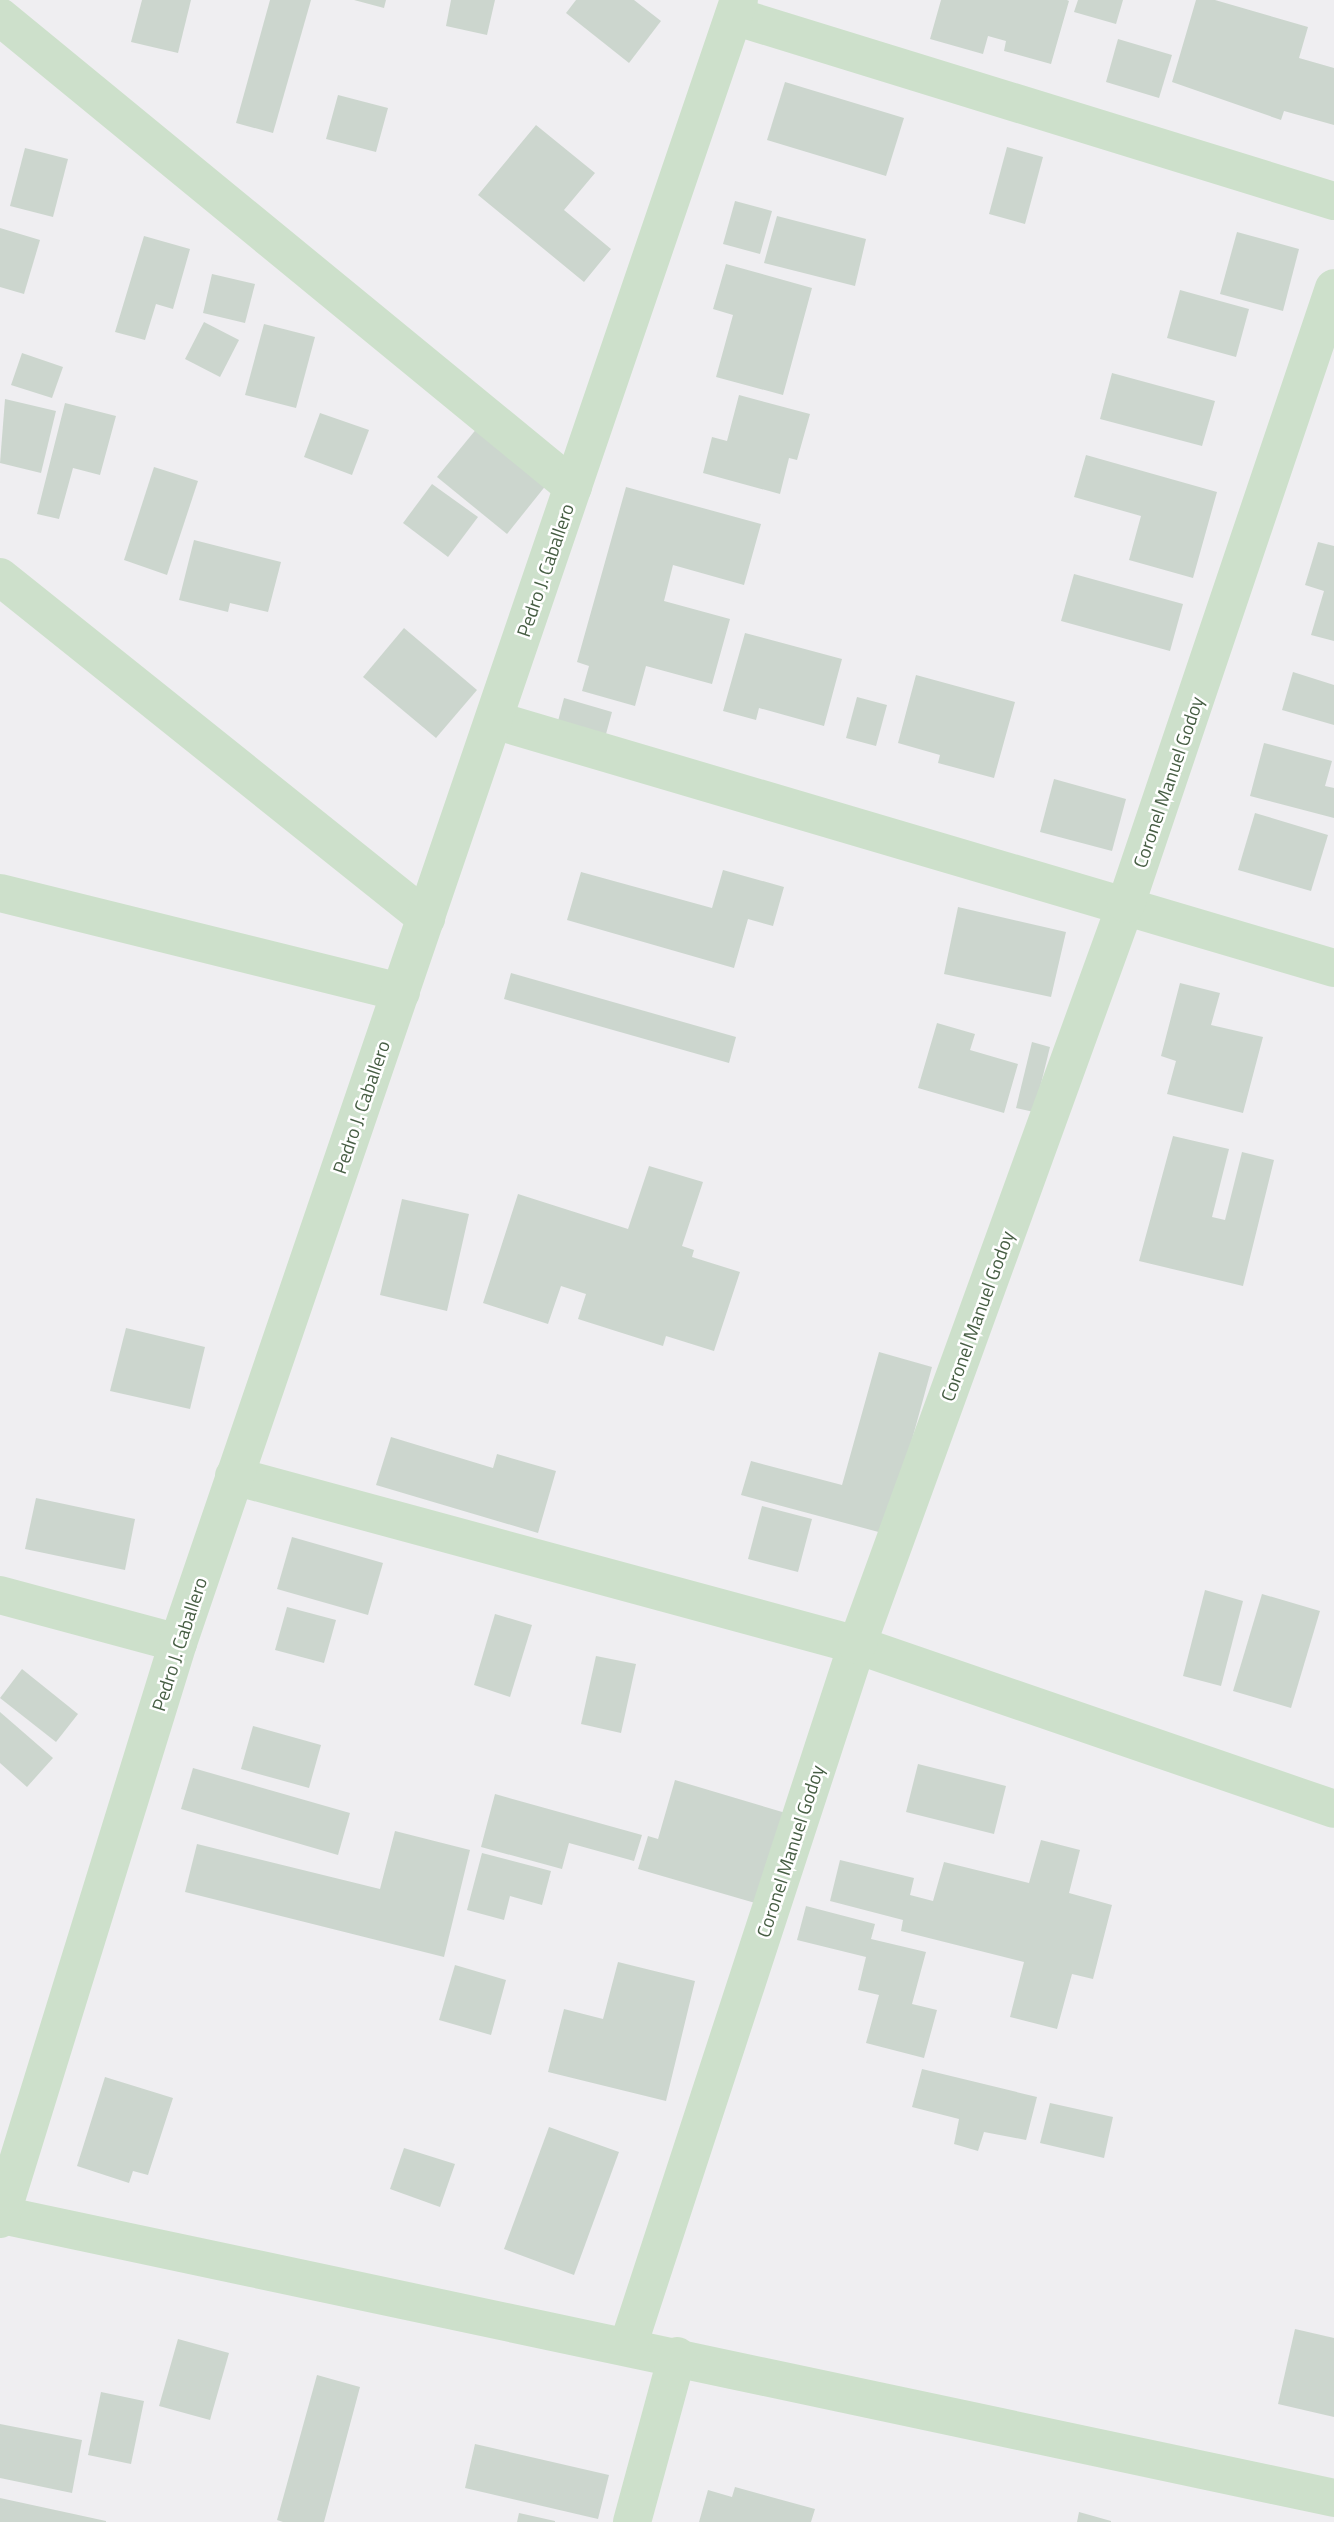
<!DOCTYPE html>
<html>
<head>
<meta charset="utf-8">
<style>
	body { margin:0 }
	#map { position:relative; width:1334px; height:2522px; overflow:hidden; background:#efeef1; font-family:"Titillium Web",sans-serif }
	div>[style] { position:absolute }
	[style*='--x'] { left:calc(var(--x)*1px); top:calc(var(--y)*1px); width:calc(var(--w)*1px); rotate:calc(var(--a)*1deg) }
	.building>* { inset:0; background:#ccd6ce }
	.minor>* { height:38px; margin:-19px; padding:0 19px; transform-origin:19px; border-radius:19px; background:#cde0cb }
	span { translate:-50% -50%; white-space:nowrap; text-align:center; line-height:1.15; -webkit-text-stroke:5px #fff; paint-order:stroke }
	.street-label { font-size:19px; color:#475e44 }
</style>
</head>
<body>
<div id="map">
	<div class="building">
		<div style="clip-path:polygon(142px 0,191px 0,178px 53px,131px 42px)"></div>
		<div style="clip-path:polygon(270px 0,311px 0,273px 133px,236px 123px)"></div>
		<div style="clip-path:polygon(354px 0,386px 0,384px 8px)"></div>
		<div style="clip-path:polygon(451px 0,495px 0,487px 35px,446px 26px)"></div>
		<div style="clip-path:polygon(576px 0,634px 0,661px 21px,629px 63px,566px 13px)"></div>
		<div style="clip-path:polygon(941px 0,1067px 0,1069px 1px,1051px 64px,1004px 51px,1006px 41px,988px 36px,983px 54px,930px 39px)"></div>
		<div style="clip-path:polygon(1078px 0,1123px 0,1116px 24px,1074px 12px)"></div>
		<div style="clip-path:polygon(1196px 0,1215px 0,1308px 27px,1299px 58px,1334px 68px,1334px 125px,1284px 111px,1281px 120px,1172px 82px)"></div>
		<div style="clip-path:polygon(1118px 39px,1172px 55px,1159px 98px,1106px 82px)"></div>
		<div style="clip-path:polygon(785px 82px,904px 118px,886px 176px,767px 140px)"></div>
		<div style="clip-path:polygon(338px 95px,388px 108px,376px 152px,326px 139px)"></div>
		<div style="clip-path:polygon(536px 125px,595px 173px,564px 210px,611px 249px,584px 282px,478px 195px)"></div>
		<div style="clip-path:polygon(1007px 147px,1043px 157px,1025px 224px,989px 214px)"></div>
		<div style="clip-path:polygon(25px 148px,68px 159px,53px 217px,10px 206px)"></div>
		<div style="clip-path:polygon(735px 201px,772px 211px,760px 254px,723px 244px)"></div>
		<div style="clip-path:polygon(777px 216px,866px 239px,855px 286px,764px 263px)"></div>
		<div style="clip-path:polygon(0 228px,40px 240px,24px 294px,0 287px)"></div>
		<div style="clip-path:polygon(1237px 232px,1299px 249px,1283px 311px,1220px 294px)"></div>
		<div style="clip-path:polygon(144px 236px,190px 249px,173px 309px,156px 304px,145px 340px,115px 332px)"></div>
		<div style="clip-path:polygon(726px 264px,812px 288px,783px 395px,716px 377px,733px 315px,713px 309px)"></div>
		<div style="clip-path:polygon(212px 274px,255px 284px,245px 323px,203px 313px)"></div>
		<div style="clip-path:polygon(1180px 290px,1249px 309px,1236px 357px,1167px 338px)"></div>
		<div style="clip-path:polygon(204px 322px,239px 340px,220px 377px,185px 359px)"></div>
		<div style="clip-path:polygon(264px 324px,315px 337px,296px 408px,245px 395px)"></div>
		<div style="clip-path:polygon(22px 353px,63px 367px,52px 398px,11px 385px)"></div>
		<div style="clip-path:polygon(1112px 373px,1215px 401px,1202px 446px,1100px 419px)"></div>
		<div style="clip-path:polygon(739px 395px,810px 414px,797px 460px,789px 458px,780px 494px,703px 473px,712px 437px,727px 441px)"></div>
		<div style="clip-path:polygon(5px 399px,56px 411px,41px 473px,0 463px)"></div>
		<div style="clip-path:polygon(65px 403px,116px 416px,100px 475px,73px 468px,59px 519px,37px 514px)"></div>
		<div style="clip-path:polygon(320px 413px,369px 430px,352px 475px,304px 457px)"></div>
		<div style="clip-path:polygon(478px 427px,547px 484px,507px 534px,437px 477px)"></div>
		<div style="clip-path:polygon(1086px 455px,1217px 492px,1193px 578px,1129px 560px,1141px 516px,1074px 497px)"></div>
		<div style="clip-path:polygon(154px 467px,198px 481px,167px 575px,124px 560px)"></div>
		<div style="clip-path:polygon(432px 484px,478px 517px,448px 557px,403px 523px)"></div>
		<div style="clip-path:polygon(626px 487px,761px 524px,744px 585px,673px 565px,664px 601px,730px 619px,712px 684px,646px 666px,635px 706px,582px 691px,589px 666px,577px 662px)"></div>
		<div style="clip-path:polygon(194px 540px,281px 562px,268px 612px,230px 603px,228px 612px,179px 600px)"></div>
		<div style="clip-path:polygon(1318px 542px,1334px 546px,1334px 641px,1311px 635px,1324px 591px,1305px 585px)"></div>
		<div style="clip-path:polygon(1074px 574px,1183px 604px,1170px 651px,1061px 621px)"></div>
		<div style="clip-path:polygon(404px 628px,477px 690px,436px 738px,363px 677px)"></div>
		<div style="clip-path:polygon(745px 633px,842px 659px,824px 726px,759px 708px,756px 720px,723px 711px)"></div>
		<div style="clip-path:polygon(1293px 672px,1334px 685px,1334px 725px,1282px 710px)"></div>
		<div style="clip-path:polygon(916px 675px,1015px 702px,994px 778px,938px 763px,940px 755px,898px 743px)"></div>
		<div style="clip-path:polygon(857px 697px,887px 705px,876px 746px,846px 738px)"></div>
		<div style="clip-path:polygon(564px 698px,612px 712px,606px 734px,558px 721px)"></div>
		<div style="clip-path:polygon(1264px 743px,1332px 761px,1325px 786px,1334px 788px,1334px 818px,1250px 796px)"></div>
		<div style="clip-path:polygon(1054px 779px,1126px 799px,1112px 851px,1040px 832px)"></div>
		<div style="clip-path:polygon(1255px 813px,1328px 835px,1311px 891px,1238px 870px)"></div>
		<div style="clip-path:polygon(723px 870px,784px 887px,773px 926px,748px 919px,734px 968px,567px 920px,581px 872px,712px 908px)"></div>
		<div style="clip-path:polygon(958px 907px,1066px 932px,1051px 997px,944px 974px)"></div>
		<div style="clip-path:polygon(511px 973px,736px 1037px,729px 1063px,504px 999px)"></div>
		<div style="clip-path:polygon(1180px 983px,1220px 993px,1211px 1025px,1263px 1037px,1243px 1113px,1167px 1094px,1176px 1061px,1161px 1056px)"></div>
		<div style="clip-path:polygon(937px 1023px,975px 1034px,970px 1050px,1018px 1064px,1004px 1113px,918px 1088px)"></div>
		<div style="clip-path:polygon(1032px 1042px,1050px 1047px,1034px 1112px,1016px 1108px)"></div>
		<div style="clip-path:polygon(1173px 1136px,1229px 1149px,1212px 1217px,1225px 1220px,1242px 1152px,1274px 1160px,1243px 1286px,1139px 1261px)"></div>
		<div style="clip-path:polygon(649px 1166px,703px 1182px,682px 1246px,694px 1250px,692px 1257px,740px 1272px,714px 1351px,666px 1336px,663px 1346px,578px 1319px,586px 1294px,561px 1286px,548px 1324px,483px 1303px,518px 1194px,628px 1229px)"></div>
		<div style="clip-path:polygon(402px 1199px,469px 1214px,447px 1311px,380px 1295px)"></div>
		<div style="clip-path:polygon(126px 1328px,205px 1347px,190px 1409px,110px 1391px)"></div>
		<div style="clip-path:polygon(879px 1352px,932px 1367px,886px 1534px,741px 1495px,751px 1461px,842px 1485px)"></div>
		<div style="clip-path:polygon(391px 1437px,493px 1468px,497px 1454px,556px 1471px,538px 1533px,376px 1485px)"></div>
		<div style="clip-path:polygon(36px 1498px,135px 1519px,125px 1570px,25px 1549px)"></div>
		<div style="clip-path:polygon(762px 1506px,812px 1519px,798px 1572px,748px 1559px)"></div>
		<div style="clip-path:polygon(292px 1537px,383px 1563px,368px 1615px,277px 1589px)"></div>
		<div style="clip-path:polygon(1205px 1590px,1243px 1601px,1221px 1686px,1183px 1676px)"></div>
		<div style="clip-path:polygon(1262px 1594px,1320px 1611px,1291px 1708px,1233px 1691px)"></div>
		<div style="clip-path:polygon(287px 1607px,336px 1620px,324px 1663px,275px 1650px)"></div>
		<div style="clip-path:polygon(495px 1614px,532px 1625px,510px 1697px,474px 1685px)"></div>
		<div style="clip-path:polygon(596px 1656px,636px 1664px,621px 1733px,581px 1724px)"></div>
		<div style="clip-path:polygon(22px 1669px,78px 1714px,56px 1742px,0 1698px)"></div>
		<div style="clip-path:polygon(0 1712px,53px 1758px,27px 1787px,0 1763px)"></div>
		<div style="clip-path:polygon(253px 1726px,321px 1745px,309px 1788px,241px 1769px)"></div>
		<div style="clip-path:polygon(918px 1764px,1006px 1786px,994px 1834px,906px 1812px)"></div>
		<div style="clip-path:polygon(193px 1768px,350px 1813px,338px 1855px,181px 1809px)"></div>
		<div style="clip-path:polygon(675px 1780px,789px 1814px,762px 1905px,638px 1869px,648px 1836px,658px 1839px)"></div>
		<div style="clip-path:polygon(495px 1794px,642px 1835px,634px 1861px,569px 1843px,562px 1869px,481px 1847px)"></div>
		<div style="clip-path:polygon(395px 1831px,470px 1850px,444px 1957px,185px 1892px,197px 1844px,380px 1889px)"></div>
		<div style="clip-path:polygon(1041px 1840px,1080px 1850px,1069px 1893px,1112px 1905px,1093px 1979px,1072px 1974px,1057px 2029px,1010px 2017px,1024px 1962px,901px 1931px,903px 1920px,830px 1901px,840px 1860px,914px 1878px,910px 1895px,933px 1901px,944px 1862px,1029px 1883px)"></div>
		<div style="clip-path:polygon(482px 1853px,551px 1871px,542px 1905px,510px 1896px,504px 1920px,467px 1910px)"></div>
		<div style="clip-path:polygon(806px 1906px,875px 1924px,871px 1939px,926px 1952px,912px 2004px,937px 2010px,924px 2058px,866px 2043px,879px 1995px,858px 1990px,866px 1957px,797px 1940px)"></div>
		<div style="clip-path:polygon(618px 1962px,695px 1981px,666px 2101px,548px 2072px,564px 2009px,603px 2019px)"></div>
		<div style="clip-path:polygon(455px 1965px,506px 1980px,491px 2035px,439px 2020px)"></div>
		<div style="clip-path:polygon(922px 2069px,1037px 2097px,1026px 2140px,984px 2132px,978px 2151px,954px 2144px,959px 2119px,912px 2107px)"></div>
		<div style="clip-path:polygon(105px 2077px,173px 2098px,148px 2175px,133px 2171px,129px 2183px,77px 2166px)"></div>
		<div style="clip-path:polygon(1050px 2103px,1113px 2117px,1104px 2158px,1040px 2143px)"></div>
		<div style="clip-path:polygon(549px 2127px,619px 2152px,574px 2275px,504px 2249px)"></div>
		<div style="clip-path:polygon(404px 2148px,455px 2164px,440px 2207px,390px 2189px)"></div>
		<div style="clip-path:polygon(1295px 2329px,1334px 2338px,1334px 2417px,1278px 2404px)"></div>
		<div style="clip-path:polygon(178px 2339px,229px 2353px,210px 2420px,159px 2406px)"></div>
		<div style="clip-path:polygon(317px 2375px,360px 2387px,324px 2522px,283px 2522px,277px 2520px)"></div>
		<div style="clip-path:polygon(101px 2392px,144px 2401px,131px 2464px,88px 2455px)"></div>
		<div style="clip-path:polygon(0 2424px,82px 2440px,72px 2493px,0 2478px)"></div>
		<div style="clip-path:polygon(475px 2444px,609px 2475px,598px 2519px,465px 2488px)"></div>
		<div style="clip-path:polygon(735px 2487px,815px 2509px,811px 2522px,699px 2522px,708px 2490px,732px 2497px)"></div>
		<div style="clip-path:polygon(0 2498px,106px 2521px,106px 2522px,0 2522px)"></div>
		<div style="clip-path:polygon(1079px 2512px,1111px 2521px,1111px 2522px,1077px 2522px)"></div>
		<div style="clip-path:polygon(519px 2513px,555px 2521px,555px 2522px,517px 2522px)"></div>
	</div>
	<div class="minor">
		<div style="--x:734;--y:16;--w:628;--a:17.14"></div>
		<div style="--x:0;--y:17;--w:741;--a:39.36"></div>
		<div style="--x:0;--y:577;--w:546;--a:38.68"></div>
		<div style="--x:494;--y:720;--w:876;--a:16.45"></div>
		<div style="--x:0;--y:893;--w:413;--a:13.9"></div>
		<div style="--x:234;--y:1476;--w:646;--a:15.18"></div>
		<div style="--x:857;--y:1645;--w:504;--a:18.97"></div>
		<div style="--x:0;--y:1595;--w:184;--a:15.1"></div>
		<div style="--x:2;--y:2215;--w:1362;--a:11.99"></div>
		<div style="--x:0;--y:2219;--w:603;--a:-72.83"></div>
		<div style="--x:178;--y:1643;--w:1736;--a:-71.15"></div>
		<div style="--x:628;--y:2346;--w:737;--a:-71.91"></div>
		<div style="--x:857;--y:1645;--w:788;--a:-70.05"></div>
		<div style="--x:1126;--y:904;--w:650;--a:-71.34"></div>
		<div style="--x:632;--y:2522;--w:172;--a:-74.8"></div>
	</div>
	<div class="street-label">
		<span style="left:545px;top:570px;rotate:-71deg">Pedro J. Caballero</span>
		<span style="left:1168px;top:782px;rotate:-71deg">Coronel Manuel Godoy</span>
		<span style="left:361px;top:1107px;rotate:-71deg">Pedro J. Caballero</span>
		<span style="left:977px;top:1316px;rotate:-70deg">Coronel Manuel Godoy</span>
		<span style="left:179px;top:1644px;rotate:-72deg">Pedro J. Caballero</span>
		<span style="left:790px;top:1851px;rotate:-72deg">Coronel Manuel Godoy</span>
	</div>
</div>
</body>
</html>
